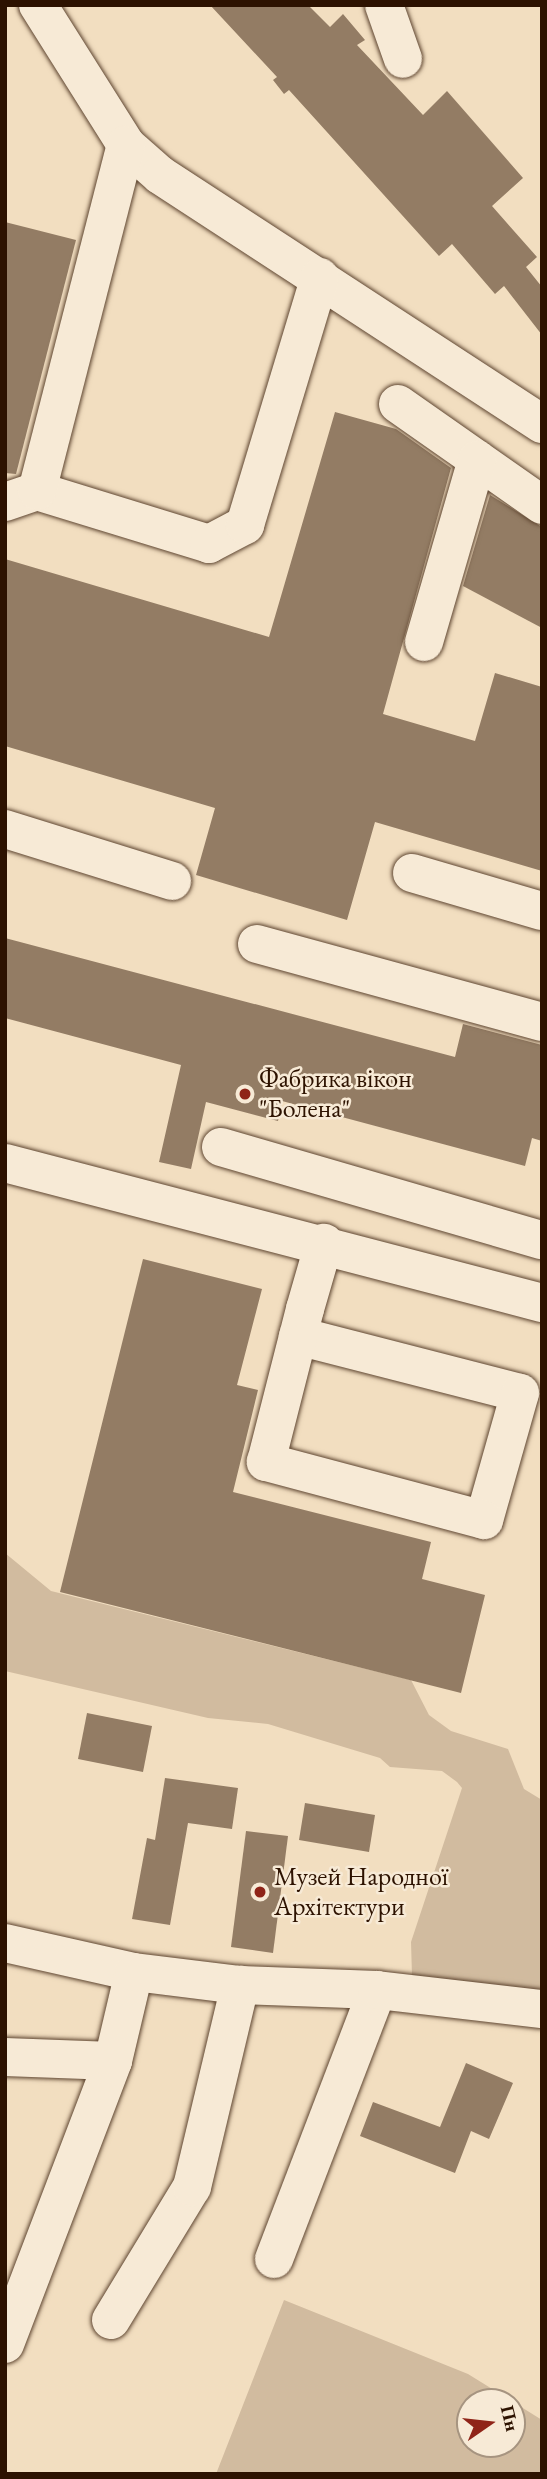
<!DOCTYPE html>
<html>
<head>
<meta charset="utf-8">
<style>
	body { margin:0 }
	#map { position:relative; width:547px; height:2479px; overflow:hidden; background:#f2dec0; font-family:"EB Garamond",serif }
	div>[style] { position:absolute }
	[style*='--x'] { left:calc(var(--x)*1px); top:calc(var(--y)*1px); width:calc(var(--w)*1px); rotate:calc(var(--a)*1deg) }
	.green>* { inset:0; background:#d1bb9f }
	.building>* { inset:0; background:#937c64 }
	.roads { filter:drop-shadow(0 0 2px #5e4530) drop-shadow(0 0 2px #5e4530) }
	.minor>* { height:38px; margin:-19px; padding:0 19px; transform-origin:19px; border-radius:19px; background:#f7ead6 }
	.dots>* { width:19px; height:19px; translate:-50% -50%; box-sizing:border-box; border:4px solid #f7ead6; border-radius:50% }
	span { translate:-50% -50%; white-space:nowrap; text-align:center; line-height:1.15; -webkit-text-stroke:5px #f7ead6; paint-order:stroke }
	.poi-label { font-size:26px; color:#2d1200 }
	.left { translate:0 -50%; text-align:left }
	.frame { position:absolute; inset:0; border:7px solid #2d1200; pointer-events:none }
	.north { position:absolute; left:456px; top:2388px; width:70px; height:70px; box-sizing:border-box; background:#f7ead6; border:2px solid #a69480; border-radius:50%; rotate:76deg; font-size:19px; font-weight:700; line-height:28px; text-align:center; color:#2d1200 }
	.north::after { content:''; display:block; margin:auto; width:24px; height:32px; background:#8f2418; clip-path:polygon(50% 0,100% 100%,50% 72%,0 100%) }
</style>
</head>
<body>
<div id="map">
	<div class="green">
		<div style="clip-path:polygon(5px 1553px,51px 1591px,411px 1680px,429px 1715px,451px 1731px,508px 1749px,524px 1789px,542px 1800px,542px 1996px,412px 1976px,411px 1942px,462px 1788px,457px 1782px,442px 1771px,390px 1767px,380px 1758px,268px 1724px,208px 1718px,5px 1671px)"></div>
		<div style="clip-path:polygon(evenodd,284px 2300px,468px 2374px,542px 2420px,542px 2474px,216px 2474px,284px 2300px,470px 2402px,512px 2402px,512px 2444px,470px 2444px,470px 2402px)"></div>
	</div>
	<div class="building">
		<div style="clip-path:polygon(210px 5px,308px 5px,330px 27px,343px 14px,365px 40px,357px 45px,423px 115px,447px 91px,523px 178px,492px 206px,537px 257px,526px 267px,542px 287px,542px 335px,504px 286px,495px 294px,452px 244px,439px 256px,289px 90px,284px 94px,273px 80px,277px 77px)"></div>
		<div style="clip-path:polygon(5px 222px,76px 240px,16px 474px,5px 473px)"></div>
		<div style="clip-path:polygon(335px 412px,396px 429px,451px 468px,383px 714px,475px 741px,495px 673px,542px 687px,542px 871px,375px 822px,347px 920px,196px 875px,215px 808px,5px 746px,5px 559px,269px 637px)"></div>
		<div style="clip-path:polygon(490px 495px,542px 527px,542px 628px,463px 586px)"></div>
		<div style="clip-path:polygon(5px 938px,455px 1057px,463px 1024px,542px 1045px,542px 1141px,532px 1138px,525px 1166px,282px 1101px,278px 1121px,206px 1102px,191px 1169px,159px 1162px,181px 1065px,5px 1018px)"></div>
		<div style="clip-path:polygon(143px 1259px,262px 1289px,237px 1385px,258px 1390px,233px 1492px,431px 1542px,422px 1579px,485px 1595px,461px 1693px,60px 1592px)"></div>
		<div style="clip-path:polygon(87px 1713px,152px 1726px,143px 1772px,78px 1759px)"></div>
		<div style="clip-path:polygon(165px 1778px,238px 1788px,232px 1829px,188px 1823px,170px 1925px,132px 1919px,147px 1838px,155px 1840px)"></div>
		<div style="clip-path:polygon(305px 1803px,375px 1815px,369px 1852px,299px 1840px)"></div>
		<div style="clip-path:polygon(246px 1831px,288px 1836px,273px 1953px,231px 1947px)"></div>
		<div style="clip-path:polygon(466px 2063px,513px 2083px,489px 2139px,471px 2131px,455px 2173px,360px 2136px,373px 2102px,440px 2127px)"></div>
	</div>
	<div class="roads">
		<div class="minor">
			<div style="--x:38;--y:5;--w:165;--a:57.8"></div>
			<div style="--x:126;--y:145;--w:45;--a:41.4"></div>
			<div style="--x:160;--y:175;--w:456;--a:33.1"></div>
			<div style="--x:384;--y:5;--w:57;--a:70.6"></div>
			<div style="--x:398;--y:404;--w:176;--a:35"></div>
			<div style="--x:37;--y:491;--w:180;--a:17.1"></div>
			<div style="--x:209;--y:544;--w:41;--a:-27.8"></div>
			<div style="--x:245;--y:525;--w:259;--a:-73.2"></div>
			<div style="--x:5;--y:502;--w:34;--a:-19"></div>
			<div style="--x:37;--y:491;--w:357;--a:-75.6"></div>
			<div style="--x:424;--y:642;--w:190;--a:-73.8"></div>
			<div style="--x:5;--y:829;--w:175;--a:17.3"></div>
			<div style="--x:412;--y:873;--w:135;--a:16.3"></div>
			<div style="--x:257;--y:944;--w:295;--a:15.3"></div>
			<div style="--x:221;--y:1147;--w:334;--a:16.2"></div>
			<div style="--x:5;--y:1163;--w:555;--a:14.61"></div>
			<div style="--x:298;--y:1336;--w:229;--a:14.4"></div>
			<div style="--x:520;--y:1393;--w:132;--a:105.8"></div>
			<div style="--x:484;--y:1520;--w:226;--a:-165.1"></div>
			<div style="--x:266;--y:1462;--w:158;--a:-75.7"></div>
			<div style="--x:305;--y:1309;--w:69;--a:-73.9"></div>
			<div style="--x:5;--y:1943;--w:132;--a:12.7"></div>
			<div style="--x:5;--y:2057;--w:108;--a:2.1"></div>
			<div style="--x:274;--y:2259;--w:288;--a:-69"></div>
			<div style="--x:111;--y:2320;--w:156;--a:-58.7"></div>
			<div style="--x:192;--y:2187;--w:208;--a:-76.6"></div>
			<div style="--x:5;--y:2344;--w:303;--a:-69.1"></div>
			<div style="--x:113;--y:2061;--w:91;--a:-76.7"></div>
			<div style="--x:134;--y:1972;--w:107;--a:7"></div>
			<div style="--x:240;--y:1985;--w:137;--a:2.1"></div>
			<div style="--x:377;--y:1990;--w:166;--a:6.6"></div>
		</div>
	</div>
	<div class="dots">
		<div style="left:245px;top:1094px;background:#8f2418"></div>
		<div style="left:260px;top:1892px;background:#8f2418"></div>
	</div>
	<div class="poi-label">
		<span class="left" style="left:259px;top:1094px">Фабрика вікон<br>"Болена"</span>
		<span class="left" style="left:274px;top:1892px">Музей Народної<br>Архітектури</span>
	</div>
	<div class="frame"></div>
	<div class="north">Пн</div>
</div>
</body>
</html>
